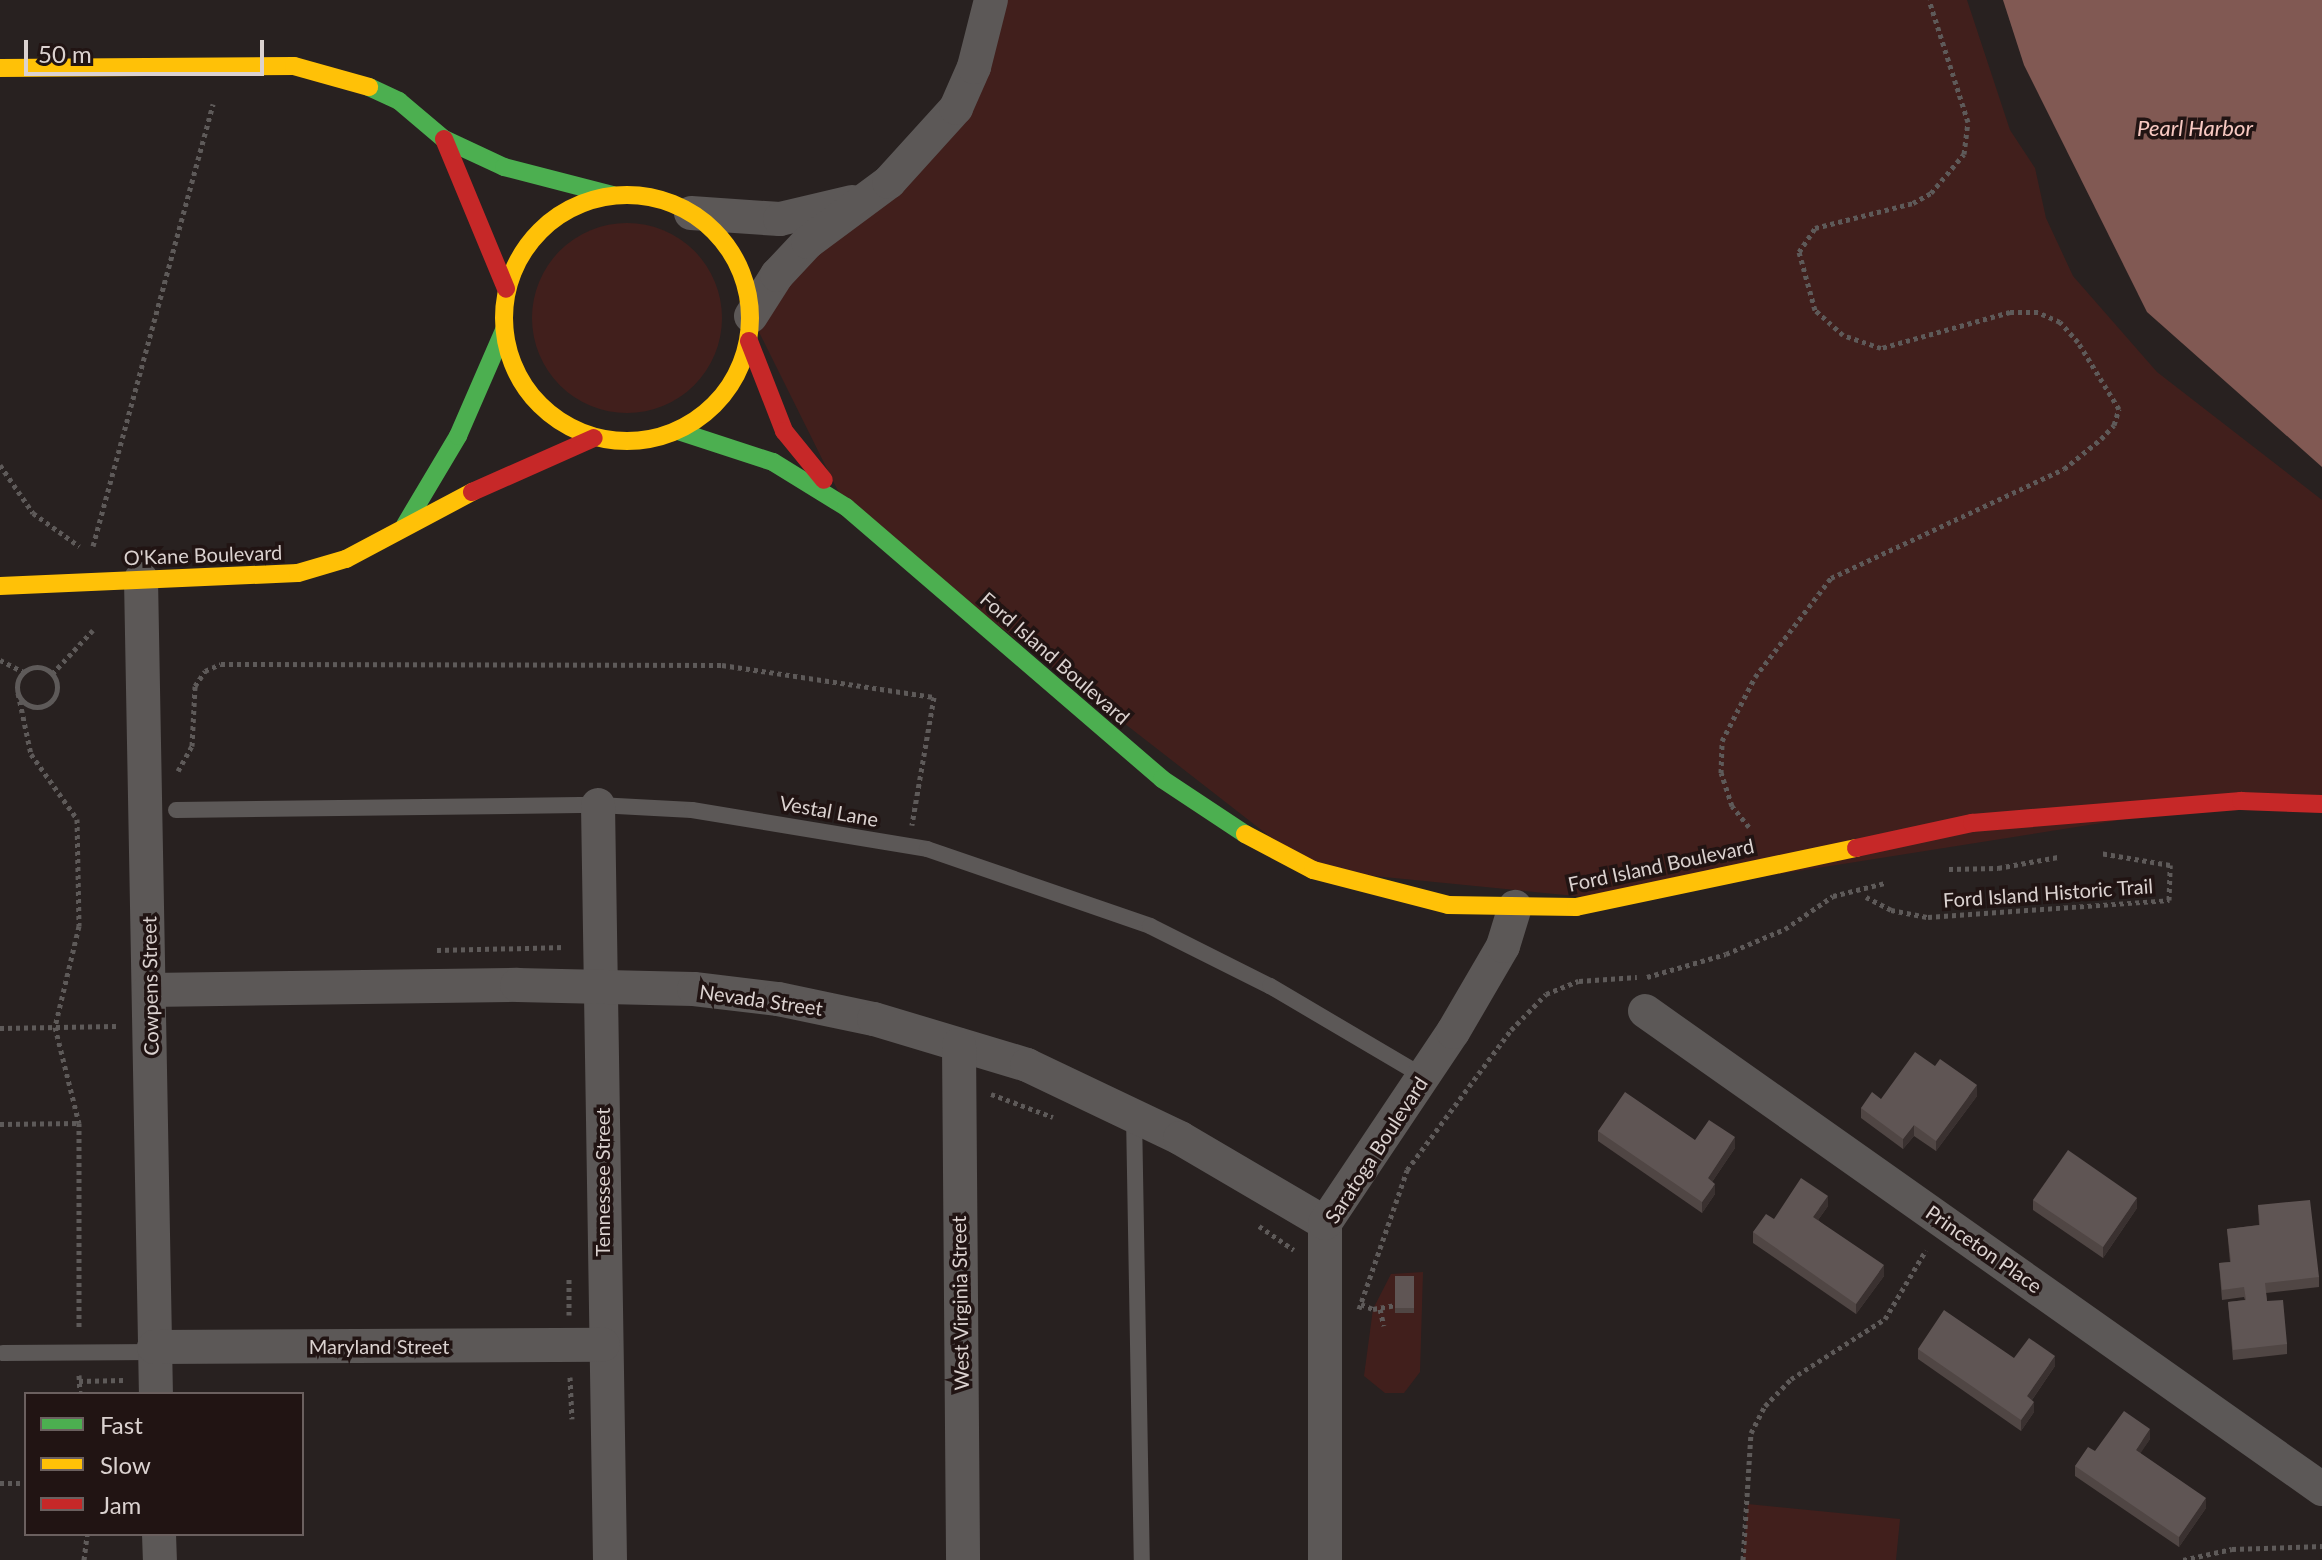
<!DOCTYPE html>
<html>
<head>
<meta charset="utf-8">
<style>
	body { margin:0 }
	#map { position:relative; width:2322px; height:1560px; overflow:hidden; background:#282120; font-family:Lato,sans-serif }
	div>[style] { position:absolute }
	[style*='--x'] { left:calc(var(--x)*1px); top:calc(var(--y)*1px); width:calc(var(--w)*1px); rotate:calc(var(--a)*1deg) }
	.green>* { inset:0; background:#411f1c }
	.round { border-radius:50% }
	.water>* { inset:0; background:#815953 }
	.path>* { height:5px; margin-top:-2.5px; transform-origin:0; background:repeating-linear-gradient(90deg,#5e5a59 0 4px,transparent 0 8px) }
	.path>.ring { margin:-2.5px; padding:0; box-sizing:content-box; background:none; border:5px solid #5e5a59; border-radius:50% }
	.lane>* { height:16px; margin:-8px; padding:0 8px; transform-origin:8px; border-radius:8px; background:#5c5857 }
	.street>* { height:34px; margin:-17px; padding:0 17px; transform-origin:17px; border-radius:17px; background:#5c5857 }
	.fast>* { height:18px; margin:-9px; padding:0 9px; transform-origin:9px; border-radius:9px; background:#4caf50 }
	.slow>* { height:18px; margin:-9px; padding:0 9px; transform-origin:9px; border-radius:9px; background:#ffc107 }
	.slow>.ring { margin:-9px; padding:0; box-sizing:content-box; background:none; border:18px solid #ffc107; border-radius:50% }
	.jam>* { height:18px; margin:-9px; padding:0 9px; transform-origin:9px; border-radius:9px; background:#c62828 }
	.wall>* { inset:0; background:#504644 }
	.shaded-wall>* { inset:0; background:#3a3130 }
	.building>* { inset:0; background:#5f5554 }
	span { translate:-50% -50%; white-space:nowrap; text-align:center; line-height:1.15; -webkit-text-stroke:7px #211413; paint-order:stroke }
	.street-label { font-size:20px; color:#dbd2d0 }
	.water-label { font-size:22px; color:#f8c9c2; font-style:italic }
	.legend { position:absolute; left:24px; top:1392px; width:280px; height:144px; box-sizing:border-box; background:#211413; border:2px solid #6b605f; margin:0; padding:10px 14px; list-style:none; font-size:24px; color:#dbd2d0 }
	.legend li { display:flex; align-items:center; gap:16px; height:40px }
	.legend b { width:40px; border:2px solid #6b605f }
	.scale { position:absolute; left:24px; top:40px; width:240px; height:36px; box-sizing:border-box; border:4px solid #dbd2d0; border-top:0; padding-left:10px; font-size:24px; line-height:28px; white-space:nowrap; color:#dbd2d0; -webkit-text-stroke:6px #211413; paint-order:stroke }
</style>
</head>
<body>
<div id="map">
	<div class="green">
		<div style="clip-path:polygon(991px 0,1967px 0,2010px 130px,2035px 168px,2046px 218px,2073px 276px,2157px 372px,2322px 500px,2322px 804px,2241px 801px,1616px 900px,1313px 870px,846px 507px,751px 316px,923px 150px)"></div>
		<div class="round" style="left:532px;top:223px;width:190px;height:190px"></div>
		<div style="clip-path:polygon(1423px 1272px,1420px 1372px,1404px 1393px,1385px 1393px,1364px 1376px,1373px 1309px,1391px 1274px)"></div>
		<div style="clip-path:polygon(1748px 1504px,1900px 1519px,1896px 1560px,1743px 1560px)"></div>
	</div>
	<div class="water">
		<div style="clip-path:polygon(2003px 0,2322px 0,2322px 467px,2147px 312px,2024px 65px)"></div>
	</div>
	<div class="path">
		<div style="--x:0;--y:465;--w:58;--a:55.5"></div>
		<div style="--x:33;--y:513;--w:57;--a:35.7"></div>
		<div style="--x:93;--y:546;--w:458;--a:-74.8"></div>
		<div style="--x:0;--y:660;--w:27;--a:27"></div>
		<div class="ring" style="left:17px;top:667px;width:35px;height:35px"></div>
		<div style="--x:52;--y:674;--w:60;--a:-47"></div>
		<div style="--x:18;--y:693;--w:62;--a:78"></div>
		<div style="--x:31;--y:754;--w:80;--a:54.7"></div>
		<div style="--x:77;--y:819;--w:107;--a:88.9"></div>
		<div style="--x:79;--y:926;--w:104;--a:103.4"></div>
		<div style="--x:55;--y:1027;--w:99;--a:76"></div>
		<div style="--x:79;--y:1123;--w:206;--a:90"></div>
		<div style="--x:178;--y:771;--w:29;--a:-61"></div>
		<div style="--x:192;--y:746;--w:60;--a:-87.1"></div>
		<div style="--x:195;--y:686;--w:18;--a:-56"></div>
		<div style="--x:205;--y:671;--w:17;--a:-24"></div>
		<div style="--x:221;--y:664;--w:501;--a:0.11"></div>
		<div style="--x:722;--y:665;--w:214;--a:8.6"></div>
		<div style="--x:934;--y:697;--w:130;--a:99.8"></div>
		<div style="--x:1749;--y:827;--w:27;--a:-129"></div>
		<div style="--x:1732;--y:806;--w:35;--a:-108"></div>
		<div style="--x:1721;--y:773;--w:32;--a:-88"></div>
		<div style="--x:1722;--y:741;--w:72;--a:-62.7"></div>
		<div style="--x:1755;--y:677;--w:125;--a:-52.5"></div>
		<div style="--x:1831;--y:578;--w:257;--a:-25.1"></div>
		<div style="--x:2064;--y:469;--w:48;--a:-39"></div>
		<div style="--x:2101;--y:439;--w:19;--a:-47"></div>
		<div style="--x:2114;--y:425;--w:17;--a:-73"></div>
		<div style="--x:2119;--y:409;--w:79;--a:-121.5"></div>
		<div style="--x:2078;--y:342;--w:27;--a:-132"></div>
		<div style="--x:2060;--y:322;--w:24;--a:-156"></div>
		<div style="--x:2038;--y:312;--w:28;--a:180"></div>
		<div style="--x:2010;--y:312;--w:134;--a:164.4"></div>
		<div style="--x:1881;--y:348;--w:40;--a:-161.1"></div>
		<div style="--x:1843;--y:335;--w:38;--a:-138"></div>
		<div style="--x:1815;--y:310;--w:60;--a:-105.4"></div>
		<div style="--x:1799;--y:252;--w:29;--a:-56"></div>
		<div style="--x:1815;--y:228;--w:101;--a:-14.3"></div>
		<div style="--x:1913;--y:203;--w:21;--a:-29"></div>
		<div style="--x:1931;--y:193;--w:51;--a:-49.8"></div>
		<div style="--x:1964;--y:154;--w:32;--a:-83"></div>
		<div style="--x:1968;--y:122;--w:128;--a:-107.7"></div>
		<div style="--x:1949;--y:869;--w:49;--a:-1.2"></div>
		<div style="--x:1998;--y:868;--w:61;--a:-10.4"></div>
		<div style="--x:1866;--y:897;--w:28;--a:27"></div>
		<div style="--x:1891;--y:910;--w:38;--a:11"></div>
		<div style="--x:1928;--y:917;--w:242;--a:-4"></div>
		<div style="--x:2169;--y:900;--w:35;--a:-88"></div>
		<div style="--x:2170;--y:865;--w:71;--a:-170.3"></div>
		<div style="--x:437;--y:950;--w:128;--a:-1.3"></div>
		<div style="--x:1647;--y:977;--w:82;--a:-16.2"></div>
		<div style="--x:1726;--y:954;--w:64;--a:-23"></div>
		<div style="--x:1785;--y:929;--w:58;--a:-34.5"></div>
		<div style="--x:1833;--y:896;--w:54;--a:-14"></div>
		<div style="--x:0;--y:1028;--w:116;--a:-1"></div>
		<div style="--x:991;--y:1094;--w:66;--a:20.4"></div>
		<div style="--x:0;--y:1124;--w:79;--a:-0.7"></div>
		<div style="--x:1259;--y:1226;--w:42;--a:34.4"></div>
		<div style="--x:1361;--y:1304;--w:13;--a:23"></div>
		<div style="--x:1373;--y:1309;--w:22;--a:-10"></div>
		<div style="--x:1359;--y:1309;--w:147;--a:-70.9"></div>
		<div style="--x:1407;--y:1170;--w:174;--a:-53.4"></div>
		<div style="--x:1511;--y:1030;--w:50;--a:-45.8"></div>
		<div style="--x:1546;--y:994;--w:35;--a:-22"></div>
		<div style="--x:1579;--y:981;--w:58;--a:-3.9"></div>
		<div style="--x:1380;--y:1309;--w:17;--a:77"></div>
		<div style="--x:569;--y:1315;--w:38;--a:-90"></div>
		<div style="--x:79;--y:1375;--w:19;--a:87"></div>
		<div style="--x:570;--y:1377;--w:42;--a:87.3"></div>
		<div style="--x:79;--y:1381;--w:45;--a:-1.3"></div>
		<div style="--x:0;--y:1483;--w:26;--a:0"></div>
		<div style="--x:84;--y:1560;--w:26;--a:-83"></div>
		<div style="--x:1743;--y:1560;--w:127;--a:-86.4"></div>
		<div style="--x:1751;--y:1433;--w:30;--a:-63"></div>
		<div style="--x:1765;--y:1406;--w:37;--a:-46"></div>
		<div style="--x:1791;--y:1379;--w:112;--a:-32.6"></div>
		<div style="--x:1885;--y:1319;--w:80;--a:-59.3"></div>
		<div style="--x:2183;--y:1560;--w:50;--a:-12.7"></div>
		<div style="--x:2232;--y:1549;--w:90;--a:-1.9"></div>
	</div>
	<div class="lane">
		<div style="--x:176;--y:810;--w:422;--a:-0.7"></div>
		<div style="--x:598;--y:805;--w:94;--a:3"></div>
		<div style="--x:692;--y:810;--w:238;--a:9.4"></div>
		<div style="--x:927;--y:849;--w:236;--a:19"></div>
		<div style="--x:1150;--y:926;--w:134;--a:26.6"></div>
		<div style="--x:1270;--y:986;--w:178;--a:30.5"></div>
		<div style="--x:1134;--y:1115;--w:445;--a:89"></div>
		<div style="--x:3;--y:1353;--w:151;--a:-0.4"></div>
	</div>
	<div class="street">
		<div style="--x:691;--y:213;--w:89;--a:3.9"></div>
		<div style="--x:780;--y:219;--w:74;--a:-13.3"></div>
		<div style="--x:751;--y:316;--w:49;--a:-57.6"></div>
		<div style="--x:777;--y:275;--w:45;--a:-46.8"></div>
		<div style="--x:808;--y:242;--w:101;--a:-36.5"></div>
		<div style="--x:889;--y:182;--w:100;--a:-47.8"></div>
		<div style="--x:956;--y:108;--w:45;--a:-66.3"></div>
		<div style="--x:974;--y:67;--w:69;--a:-75.8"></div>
		<div style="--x:141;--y:579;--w:815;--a:88.95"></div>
		<div style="--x:598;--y:805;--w:755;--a:89.09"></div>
		<div style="--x:149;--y:990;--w:368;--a:-0.8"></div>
		<div style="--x:517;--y:985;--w:177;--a:1.3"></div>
		<div style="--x:694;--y:989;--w:85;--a:6.8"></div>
		<div style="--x:778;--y:999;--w:98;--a:11.8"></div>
		<div style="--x:874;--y:1019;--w:160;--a:16.7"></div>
		<div style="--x:1027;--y:1065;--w:170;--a:25.5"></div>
		<div style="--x:1180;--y:1138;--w:168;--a:30.4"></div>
		<div style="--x:1645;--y:1011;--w:829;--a:35.22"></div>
		<div style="--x:959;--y:1045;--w:515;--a:89.55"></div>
		<div style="--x:154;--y:1347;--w:449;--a:-0.3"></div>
		<div style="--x:159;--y:1534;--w:26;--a:88"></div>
		<div style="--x:1325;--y:1560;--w:337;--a:-90"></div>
		<div style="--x:1325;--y:1223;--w:230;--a:-56.2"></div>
		<div style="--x:1453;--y:1032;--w:99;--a:-59.8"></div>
		<div style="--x:1503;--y:946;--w:41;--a:-72.9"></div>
	</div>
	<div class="fast">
		<div style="--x:369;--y:87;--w:33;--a:25"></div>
		<div style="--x:399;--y:101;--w:59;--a:40.2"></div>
		<div style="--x:444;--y:139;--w:66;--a:25"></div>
		<div style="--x:504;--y:167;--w:112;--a:14.5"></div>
		<div style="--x:678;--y:431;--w:100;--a:18.1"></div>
		<div style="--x:773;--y:462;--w:86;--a:31.7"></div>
		<div style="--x:846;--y:507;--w:417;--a:40.7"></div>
		<div style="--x:1162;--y:779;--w:100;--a:33.5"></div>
		<div style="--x:405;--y:525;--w:104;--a:-59.2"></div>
		<div style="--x:458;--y:436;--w:116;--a:-66.5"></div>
	</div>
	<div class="slow">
		<div style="--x:0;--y:68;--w:294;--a:-0.4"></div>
		<div style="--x:294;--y:66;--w:78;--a:15.6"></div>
		<div class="ring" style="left:504px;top:195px;width:228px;height:228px"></div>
		<div style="--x:0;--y:586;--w:298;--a:-2.5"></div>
		<div style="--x:298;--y:573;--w:50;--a:-16.3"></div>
		<div style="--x:346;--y:559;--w:143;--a:-28"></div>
		<div style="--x:1245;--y:834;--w:77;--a:27.9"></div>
		<div style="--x:1313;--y:870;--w:139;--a:14.5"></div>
		<div style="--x:1448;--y:905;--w:128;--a:0.9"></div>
		<div style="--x:1576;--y:907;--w:286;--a:-11.9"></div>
	</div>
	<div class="jam">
		<div style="--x:444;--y:139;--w:162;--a:67.5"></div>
		<div style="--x:749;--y:341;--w:97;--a:68.7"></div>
		<div style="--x:784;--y:431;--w:63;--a:50.8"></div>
		<div style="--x:472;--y:492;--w:133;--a:-23.9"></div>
		<div style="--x:1856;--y:848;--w:119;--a:-12.2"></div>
		<div style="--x:1972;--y:823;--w:270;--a:-4.7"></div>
		<div style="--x:2241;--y:801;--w:81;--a:2.1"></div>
	</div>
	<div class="wall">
		<div style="clip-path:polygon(1977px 1096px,1936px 1151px,1914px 1136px,1903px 1149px,1861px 1118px,1861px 1108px,1881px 1099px)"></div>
		<div style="clip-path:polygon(1598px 1131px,1695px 1140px,1735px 1148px,1712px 1182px,1715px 1194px,1702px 1213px,1598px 1141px)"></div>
		<div style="clip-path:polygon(2033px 1200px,2137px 1208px,2103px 1258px,2033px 1210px)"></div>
		<div style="clip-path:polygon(2258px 1205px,2319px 1277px,2319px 1287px,2266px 1293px,2267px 1301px,2287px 1344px,2287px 1354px,2233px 1360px,2228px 1302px,2245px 1300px,2244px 1297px,2222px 1300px,2219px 1263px,2230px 1262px,2227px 1229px,2259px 1225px)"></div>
		<div style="clip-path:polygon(1828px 1206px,1818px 1220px,1884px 1276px,1856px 1314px,1753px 1243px,1753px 1232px,1774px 1219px)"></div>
		<div style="clip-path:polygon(1395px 1276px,1414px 1276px,1414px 1313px,1395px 1313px)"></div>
		<div style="clip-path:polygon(1918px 1349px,2014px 1358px,2055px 1366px,2032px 1400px,2034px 1412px,2021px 1431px,1918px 1359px)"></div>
		<div style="clip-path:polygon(2150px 1439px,2140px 1453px,2206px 1508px,2179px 1547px,2075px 1476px,2075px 1466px,2095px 1451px)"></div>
	</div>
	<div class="shaded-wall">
		<div style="clip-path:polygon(1977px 1085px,1977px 1096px,1936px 1151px,1936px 1141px)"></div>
		<div style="clip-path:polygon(1914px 1125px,1914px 1136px,1903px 1149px,1903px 1139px)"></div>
		<div style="clip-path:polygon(1735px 1137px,1735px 1148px,1708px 1188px,1708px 1178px)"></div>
		<div style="clip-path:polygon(1715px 1184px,1715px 1194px,1702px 1213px,1702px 1202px)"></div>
		<div style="clip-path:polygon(1828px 1196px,1828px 1206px,1813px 1227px,1813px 1217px)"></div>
		<div style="clip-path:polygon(2137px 1198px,2137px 1208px,2103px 1258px,2103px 1247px)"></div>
		<div style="clip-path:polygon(1884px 1265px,1884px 1276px,1856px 1314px,1856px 1304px)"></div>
		<div style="clip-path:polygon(2055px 1356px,2055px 1366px,2027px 1407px,2027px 1396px)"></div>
		<div style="clip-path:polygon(2034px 1402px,2034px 1412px,2021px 1431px,2021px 1420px)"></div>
		<div style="clip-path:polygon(2150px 1429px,2150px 1439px,2136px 1460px,2136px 1450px)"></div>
		<div style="clip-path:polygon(2206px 1498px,2206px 1508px,2179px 1547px,2179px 1537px)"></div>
	</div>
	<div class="building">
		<div style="clip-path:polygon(1915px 1052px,1935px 1066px,1940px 1059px,1977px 1085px,1936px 1141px,1914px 1125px,1903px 1139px,1861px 1108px,1872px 1092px,1881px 1099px)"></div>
		<div style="clip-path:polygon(1625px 1092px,1695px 1140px,1709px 1120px,1735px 1137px,1708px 1178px,1715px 1184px,1702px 1202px,1598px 1131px)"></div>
		<div style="clip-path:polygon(2068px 1150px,2137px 1198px,2103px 1247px,2033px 1200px)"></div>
		<div style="clip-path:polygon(1801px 1178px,1828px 1196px,1813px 1217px,1884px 1265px,1856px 1304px,1753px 1232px,1766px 1214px,1774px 1219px)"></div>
		<div style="clip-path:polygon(2310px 1200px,2319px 1277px,2265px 1283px,2267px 1301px,2283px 1300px,2287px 1344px,2233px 1350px,2228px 1302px,2246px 1300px,2244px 1287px,2222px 1290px,2219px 1263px,2231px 1262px,2227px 1229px,2260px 1225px,2258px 1205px)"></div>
		<div style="clip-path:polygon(1395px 1276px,1414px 1276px,1414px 1308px,1395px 1308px)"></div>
		<div style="clip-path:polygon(1944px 1310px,2014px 1358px,2029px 1338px,2055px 1356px,2027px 1396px,2034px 1402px,2021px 1420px,1918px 1349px)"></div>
		<div style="clip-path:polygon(2124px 1411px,2150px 1429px,2136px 1450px,2206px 1498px,2179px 1537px,2075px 1466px,2088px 1447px,2095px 1451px)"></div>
	</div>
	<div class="street-label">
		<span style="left:203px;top:555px;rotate:-2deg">O'Kane Boulevard</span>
		<span style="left:1055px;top:658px;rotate:41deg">Ford Island Boulevard</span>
		<span style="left:829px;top:811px;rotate:10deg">Vestal Lane</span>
		<span style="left:1661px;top:865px;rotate:-12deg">Ford Island Boulevard</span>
		<span style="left:2048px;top:893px;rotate:-4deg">Ford Island Historic Trail</span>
		<span style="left:150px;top:986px;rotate:-91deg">Cowpens Street</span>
		<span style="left:761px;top:1000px;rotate:8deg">Nevada Street</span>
		<span style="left:1376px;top:1150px;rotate:-57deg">Saratoga Boulevard</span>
		<span style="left:602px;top:1182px;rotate:-90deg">Tennessee Street</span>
		<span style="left:1984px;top:1249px;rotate:35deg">Princeton Place</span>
		<span style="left:960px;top:1303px;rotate:-91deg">West Virginia Street</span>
		<span style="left:379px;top:1346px">Maryland Street</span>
	</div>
	<div class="water-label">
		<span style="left:2195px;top:128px">Pearl Harbor</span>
	</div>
	<ul class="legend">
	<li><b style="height:10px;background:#4caf50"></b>Fast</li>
	<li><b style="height:10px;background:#ffc107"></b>Slow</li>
	<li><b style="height:10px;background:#c62828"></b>Jam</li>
	</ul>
	<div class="scale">50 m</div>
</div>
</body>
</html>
